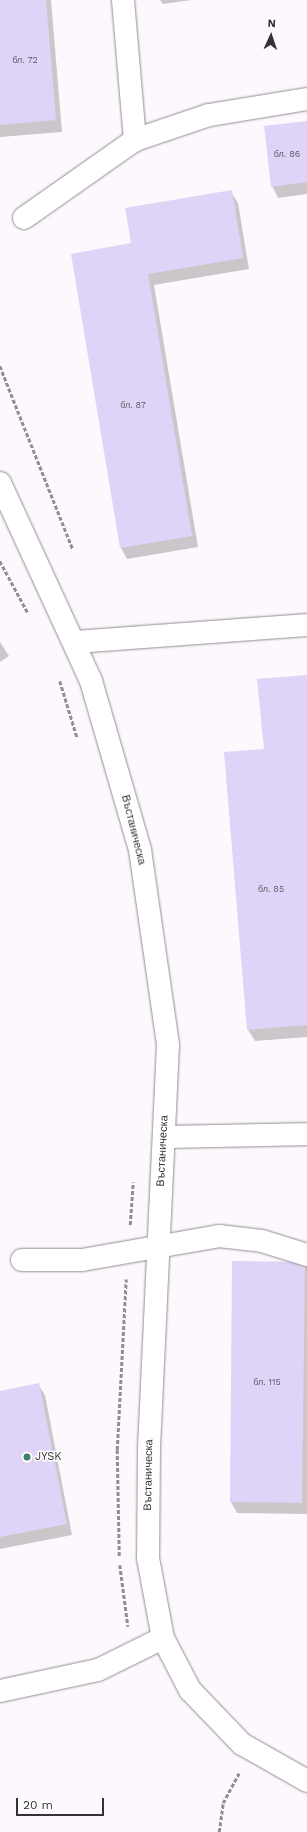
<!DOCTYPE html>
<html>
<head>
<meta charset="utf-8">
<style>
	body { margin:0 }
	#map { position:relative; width:307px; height:1832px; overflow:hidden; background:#fdf8fd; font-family:"Work Sans",sans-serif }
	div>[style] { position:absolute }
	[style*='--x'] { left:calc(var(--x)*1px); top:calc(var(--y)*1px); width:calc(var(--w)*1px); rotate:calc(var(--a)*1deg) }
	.shadow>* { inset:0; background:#0003 }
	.building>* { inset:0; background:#dfd4f7 }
	.path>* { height:2.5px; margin-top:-1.25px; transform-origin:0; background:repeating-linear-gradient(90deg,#918e91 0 4px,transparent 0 6px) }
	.roads { filter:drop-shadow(0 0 1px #918d91) drop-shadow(0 0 1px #918d91) }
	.minor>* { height:22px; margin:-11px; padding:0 11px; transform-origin:11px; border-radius:11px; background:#fff }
	.major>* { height:22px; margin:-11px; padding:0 11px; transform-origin:11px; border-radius:11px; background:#fff }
	.dots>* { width:11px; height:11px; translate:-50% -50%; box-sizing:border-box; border:2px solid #fff; border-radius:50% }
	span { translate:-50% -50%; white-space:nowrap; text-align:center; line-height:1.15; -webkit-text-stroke:3px #fff; paint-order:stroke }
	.number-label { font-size:9px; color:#5f5a65 }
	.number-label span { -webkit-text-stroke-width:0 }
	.street-label { font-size:11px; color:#343234 }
	.poi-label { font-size:11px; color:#343234 }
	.left { translate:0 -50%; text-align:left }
	.north { position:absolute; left:251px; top:16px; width:40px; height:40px; -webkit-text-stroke:3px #fff; paint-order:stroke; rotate:3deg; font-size:11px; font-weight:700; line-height:16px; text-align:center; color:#343234 }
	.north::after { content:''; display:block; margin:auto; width:14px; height:18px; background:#343234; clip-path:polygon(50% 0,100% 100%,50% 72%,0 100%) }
	.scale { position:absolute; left:16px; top:1798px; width:88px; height:18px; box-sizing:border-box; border:2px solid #343234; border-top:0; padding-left:5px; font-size:12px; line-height:14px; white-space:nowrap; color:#343234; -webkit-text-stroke:3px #fff; paint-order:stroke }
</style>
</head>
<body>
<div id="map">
	<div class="shadow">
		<div style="clip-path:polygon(0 0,51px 0,62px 132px,0 137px)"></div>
		<div style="clip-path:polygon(160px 0,192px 0,163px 4px)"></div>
		<div style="clip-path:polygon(307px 122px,307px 194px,278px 198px,272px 186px)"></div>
		<div style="clip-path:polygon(231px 192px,238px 203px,249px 269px,154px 285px,198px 547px,127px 559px,121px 548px,132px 244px)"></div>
		<div style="clip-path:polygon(0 642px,9px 656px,0 662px)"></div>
		<div style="clip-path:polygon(307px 676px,307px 1037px,255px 1041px,248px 1030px)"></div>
		<div style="clip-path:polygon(233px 1262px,304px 1263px,307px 1267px,307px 1514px,237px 1513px,231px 1502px)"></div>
		<div style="clip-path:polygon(38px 1384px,45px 1395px,72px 1535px,0 1549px,0 1392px)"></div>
	</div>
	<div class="building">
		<div style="clip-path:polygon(0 0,46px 0,56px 120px,0 125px)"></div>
		<div style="clip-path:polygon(307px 121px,307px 182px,271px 187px,264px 126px)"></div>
		<div style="clip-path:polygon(232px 190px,243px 258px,148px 274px,192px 536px,120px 548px,71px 254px,131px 243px,125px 208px)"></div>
		<div style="clip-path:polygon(307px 675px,307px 1025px,247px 1030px,224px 752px,264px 749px,257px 679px)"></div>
		<div style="clip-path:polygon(232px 1261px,305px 1262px,302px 1503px,230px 1502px)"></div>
		<div style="clip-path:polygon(39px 1383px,67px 1524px,0 1537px,0 1391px)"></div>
	</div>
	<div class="path">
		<div style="--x:0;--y:366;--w:197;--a:68.3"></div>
		<div style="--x:0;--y:561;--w:59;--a:61.7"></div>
		<div style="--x:60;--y:681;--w:59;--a:73.1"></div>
		<div style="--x:130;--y:1225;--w:43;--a:-86"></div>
		<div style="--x:119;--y:1556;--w:106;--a:-91.1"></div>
		<div style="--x:117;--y:1450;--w:171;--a:-87"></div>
		<div style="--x:120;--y:1565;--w:62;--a:82.5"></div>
		<div style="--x:219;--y:1832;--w:29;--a:-82"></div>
		<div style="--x:223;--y:1803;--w:34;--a:-62"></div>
	</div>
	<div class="roads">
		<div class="minor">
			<div style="--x:123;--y:0;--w:141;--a:85.1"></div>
			<div style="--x:24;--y:218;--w:136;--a:-35.1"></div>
			<div style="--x:135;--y:140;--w:78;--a:-18.7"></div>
			<div style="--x:209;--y:115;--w:99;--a:-9.3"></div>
			<div style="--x:76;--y:642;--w:232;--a:-4.2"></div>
			<div style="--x:165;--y:1137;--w:142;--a:-1.2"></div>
			<div style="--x:22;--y:1260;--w:60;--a:0"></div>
			<div style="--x:82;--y:1260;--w:139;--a:-9.9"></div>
			<div style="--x:219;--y:1236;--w:43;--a:6.6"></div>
			<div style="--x:262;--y:1241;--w:47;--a:17.3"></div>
			<div style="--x:0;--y:1691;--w:100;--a:-12.1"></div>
			<div style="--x:98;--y:1670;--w:72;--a:-26.2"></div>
		</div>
		<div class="major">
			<div style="--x:0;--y:483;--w:218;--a:65.3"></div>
			<div style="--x:91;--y:681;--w:176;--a:73.8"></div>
			<div style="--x:140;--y:850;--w:197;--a:81.8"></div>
			<div style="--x:168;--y:1045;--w:405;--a:92.7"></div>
			<div style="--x:149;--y:1450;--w:108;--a:90.5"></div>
			<div style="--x:148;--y:1558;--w:81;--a:79.4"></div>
			<div style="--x:163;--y:1638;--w:59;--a:62.6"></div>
			<div style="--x:190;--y:1690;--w:75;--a:46.1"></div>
			<div style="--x:242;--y:1744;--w:75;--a:29.6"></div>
		</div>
	</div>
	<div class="dots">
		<div style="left:27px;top:1457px;background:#3d8073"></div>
	</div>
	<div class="number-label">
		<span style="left:25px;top:60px">бл. 72</span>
		<span style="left:287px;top:154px">бл. 86</span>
		<span style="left:133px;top:405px">бл. 87</span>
		<span style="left:271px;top:889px">бл. 85</span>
		<span style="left:267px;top:1382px">бл. 115</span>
	</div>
	<div class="street-label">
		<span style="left:133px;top:830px;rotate:76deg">Въстаническа</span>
		<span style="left:163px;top:1151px;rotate:-87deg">Въстаническа</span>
		<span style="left:149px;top:1475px;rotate:-89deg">Въстаническа</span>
	</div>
	<div class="poi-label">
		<span class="left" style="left:35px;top:1457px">JYSK</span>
	</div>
	<div class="north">N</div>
	<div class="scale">20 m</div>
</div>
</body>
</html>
